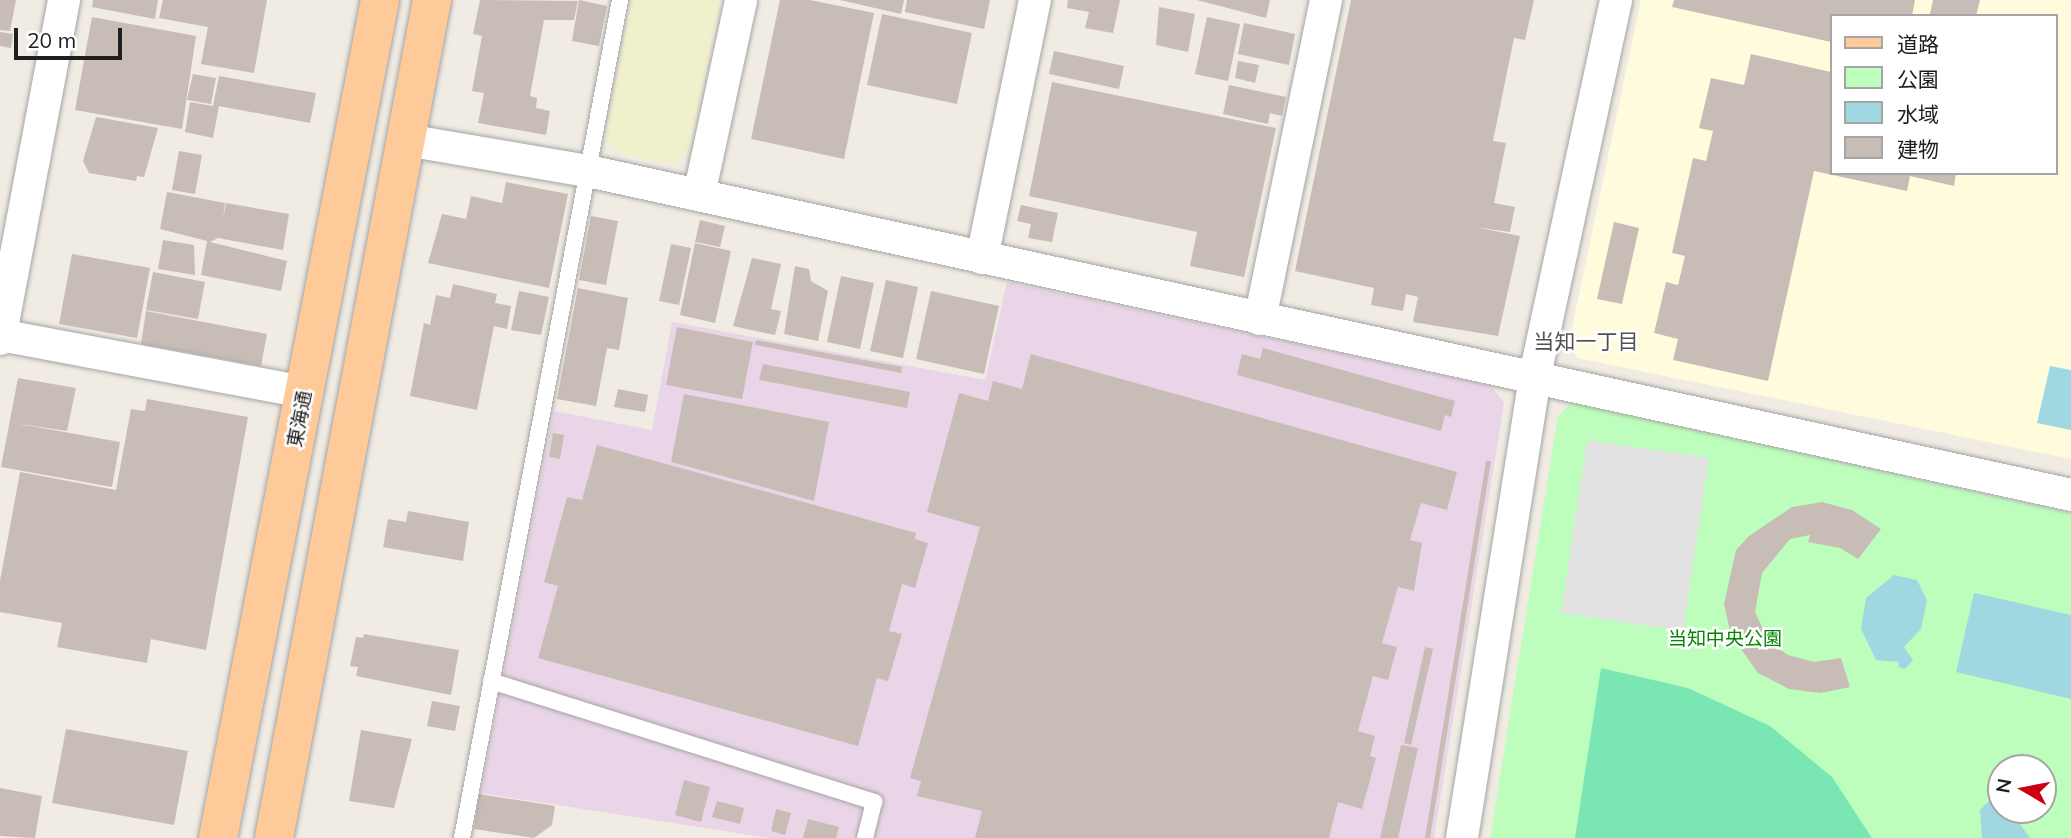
<!DOCTYPE html>
<html>
<head>
<meta charset="utf-8">
<style>
	body { margin:0 }
	#map { position:relative; width:2071px; height:838px; overflow:hidden; background:#f0ebe3; font-family:Mulish,"Noto Sans JP",sans-serif }
	div>[style] { position:absolute }
	[style*='--x'] { left:calc(var(--x)*1px); top:calc(var(--y)*1px); width:calc(var(--w)*1px); rotate:calc(var(--a)*1deg) }
	.industrial>* { inset:0; background:#ead5e8 }
	.education>* { inset:0; background:#fffcdd }
	.farmland>* { inset:0; background:#f1f0cd }
	.park>* { inset:0; background:#bdfebc }
	.pitch>* { inset:0; background:#7ae6b3 }
	.parking>* { inset:0; background:#e2e2e2 }
	.water>* { inset:0; background:#a0d8e2 }
	.building>* { inset:0; background:#c8bcb6 }
	.roads { filter:drop-shadow(0 0 2px #a5a5a5) drop-shadow(0 0 2px #a5a5a5) }
	.service>* { height:16px; margin:-8px; padding:0 8px; transform-origin:8px; border-radius:8px; background:#fff }
	.minor>* { height:32px; margin:-16px; padding:0 16px; transform-origin:16px; border-radius:16px; background:#fff }
	.primary>* { height:38px; margin:-19px; padding:0 19px; transform-origin:19px; border-radius:19px; background:#ffca99 }
	span { translate:-50% -50%; white-space:nowrap; text-align:center; line-height:1.15; -webkit-text-stroke:5px #fff; paint-order:stroke }
	.street-label { font-size:19px; color:#1e1e1e }
	.park-label { font-size:19px; color:#028702 }
	.neighbourhood-label { font-size:21px; color:#515151 }
	.legend { position:absolute; left:1830px; top:14px; width:228px; height:161px; box-sizing:border-box; background:#fff; border:2px solid #a5a5a5; margin:0; padding:9px 12px; list-style:none; font-size:21px; color:#1e1e1e }
	.legend li { display:flex; align-items:center; gap:14px; height:35px }
	.legend b { width:35px; border:2px solid #a5a5a5 }
	.north { position:absolute; left:1987px; top:754px; width:70px; height:70px; box-sizing:border-box; background:#fff; border:2px solid #a5a5a5; border-radius:50%; rotate:280deg; font-size:19px; font-weight:700; line-height:28px; text-align:center; color:#1e1e1e }
	.north::after { content:''; display:block; margin:auto; width:24px; height:32px; background:#cc0012; clip-path:polygon(50% 0,100% 100%,50% 72%,0 100%) }
	.scale { position:absolute; left:14px; top:28px; width:108px; height:32px; box-sizing:border-box; border:4px solid #1e1e1e; border-top:0; padding-left:9px; font-size:21px; line-height:24px; white-space:nowrap; color:#1e1e1e; -webkit-text-stroke:5px #fff; paint-order:stroke }
</style>
</head>
<body>
<div id="map">
	<div class="industrial">
		<div style="clip-path:polygon(1007px 282px,1491px 386px,1504px 403px,1434px 838px,769px 838px,481px 793px,554px 411px,652px 430px,672px 322px,985px 380px)"></div>
	</div>
	<div class="education">
		<div style="clip-path:polygon(evenodd,1641px 0,2071px 0,2071px 459px,1577px 358px,1569px 342px,1641px 0,1831px 16px,2055px 16px,2055px 173px,1831px 173px,1831px 16px)"></div>
	</div>
	<div class="farmland">
		<div style="clip-path:polygon(631px 0,721px 0,689px 153px,673px 165px,619px 154px,605px 138px)"></div>
	</div>
	<div class="park">
		<div style="clip-path:polygon(evenodd,1572px 402px,2071px 513px,2071px 838px,1490px 838px,1558px 416px,1572px 402px,2001px 768px,2043px 768px,2043px 810px,2001px 810px,2001px 768px)"></div>
	</div>
	<div class="pitch">
		<div style="clip-path:polygon(1601px 668px,1688px 688px,1770px 726px,1832px 777px,1872px 838px,1575px 838px)"></div>
	</div>
	<div class="parking">
		<div style="clip-path:polygon(1587px 440px,1709px 458px,1683px 631px,1561px 613px)"></div>
	</div>
	<div class="water">
		<div style="clip-path:polygon(2050px 366px,2071px 370px,2071px 430px,2037px 423px)"></div>
		<div style="clip-path:polygon(1894px 575px,1917px 580px,1927px 600px,1921px 629px,1904px 647px,1913px 660px,1905px 669px,1898px 667px,1899px 662px,1876px 660px,1861px 629px,1866px 598px)"></div>
		<div style="clip-path:polygon(1974px 593px,2071px 615px,2071px 699px,1956px 672px)"></div>
		<div style="clip-path:polygon(1989px 801px,2013px 814px,2030px 838px,1982px 838px,1980px 810px)"></div>
	</div>
	<div class="building">
		<div style="clip-path:polygon(0 0,16px 0,10px 31px,0 30px)"></div>
		<div style="clip-path:polygon(93px 0,158px 0,155px 19px,92px 7px)"></div>
		<div style="clip-path:polygon(163px 0,267px 0,254px 73px,201px 64px,208px 27px,159px 18px)"></div>
		<div style="clip-path:polygon(480px 0,578px 1px,574px 20px,544px 20px,530px 96px,537px 98px,536px 108px,550px 111px,546px 135px,478px 123px,484px 93px,472px 91px,482px 36px,473px 34px)"></div>
		<div style="clip-path:polygon(579px 0,607px 6px,599px 46px,572px 41px)"></div>
		<div style="clip-path:polygon(780px 0,810px 0,874px 13px,844px 159px,751px 139px)"></div>
		<div style="clip-path:polygon(840px 0,904px 0,901px 14px)"></div>
		<div style="clip-path:polygon(907px 0,990px 0,984px 29px,905px 12px)"></div>
		<div style="clip-path:polygon(1068px 0,1120px 0,1113px 33px,1085px 28px,1089px 12px,1067px 8px)"></div>
		<div style="clip-path:polygon(1197px 0,1270px 0,1266px 18px)"></div>
		<div style="clip-path:polygon(1351px 0,1534px 0,1525px 40px,1514px 38px,1493px 141px,1506px 143px,1494px 203px,1515px 207px,1510px 232px,1475px 227px,1520px 236px,1498px 336px,1413px 322px,1418px 297px,1406px 294px,1403px 311px,1371px 305px,1374px 288px,1295px 271px)"></div>
		<div style="clip-path:polygon(1674px 0,1915px 0,1912px 16px,1831px 16px,1831px 42px,1672px 7px)"></div>
		<div style="clip-path:polygon(1933px 0,1980px 0,1976px 16px,1930px 14px)"></div>
		<div style="clip-path:polygon(1159px 7px,1195px 14px,1188px 52px,1156px 45px)"></div>
		<div style="clip-path:polygon(882px 14px,972px 33px,957px 104px,867px 85px)"></div>
		<div style="clip-path:polygon(92px 17px,196px 36px,182px 129px,75px 110px)"></div>
		<div style="clip-path:polygon(1207px 17px,1240px 24px,1228px 81px,1195px 74px)"></div>
		<div style="clip-path:polygon(1244px 23px,1295px 34px,1289px 65px,1238px 54px)"></div>
		<div style="clip-path:polygon(0 32px,13px 34px,11px 48px,0 46px)"></div>
		<div style="clip-path:polygon(1054px 51px,1124px 66px,1119px 89px,1049px 74px)"></div>
		<div style="clip-path:polygon(1751px 54px,1831px 72px,1831px 173px,1956px 173px,1954px 186px,1910px 176px,1907px 191px,1814px 171px,1768px 381px,1673px 360px,1678px 339px,1654px 333px,1666px 282px,1678px 285px,1685px 256px,1672px 253px,1693px 158px,1706px 161px,1713px 131px,1699px 128px,1711px 78px,1744px 85px)"></div>
		<div style="clip-path:polygon(1238px 61px,1259px 65px,1255px 83px,1235px 78px)"></div>
		<div style="clip-path:polygon(193px 74px,216px 78px,211px 104px,187px 100px)"></div>
		<div style="clip-path:polygon(219px 76px,316px 93px,310px 123px,219px 106px,213px 138px,185px 132px,190px 102px,213px 106px)"></div>
		<div style="clip-path:polygon(1052px 82px,1276px 128px,1244px 277px,1190px 266px,1197px 232px,1029px 196px)"></div>
		<div style="clip-path:polygon(1229px 85px,1286px 97px,1282px 116px,1270px 113px,1268px 124px,1223px 114px)"></div>
		<div style="clip-path:polygon(96px 117px,158px 128px,144px 177px,137px 176px,136px 181px,89px 173px,83px 161px)"></div>
		<div style="clip-path:polygon(179px 151px,202px 155px,195px 194px,172px 190px)"></div>
		<div style="clip-path:polygon(506px 182px,568px 194px,549px 288px,428px 263px,442px 214px,466px 219px,471px 196px,502px 203px)"></div>
		<div style="clip-path:polygon(167px 192px,225px 203px,223px 219px,226px 203px,289px 214px,283px 250px,218px 238px,210px 242px,287px 261px,281px 291px,201px 275px,207px 241px,160px 229px)"></div>
		<div style="clip-path:polygon(1021px 205px,1058px 213px,1052px 242px,1028px 238px,1031px 224px,1017px 221px)"></div>
		<div style="clip-path:polygon(591px 216px,618px 221px,606px 285px,579px 280px)"></div>
		<div style="clip-path:polygon(700px 220px,725px 226px,720px 247px,695px 242px)"></div>
		<div style="clip-path:polygon(1614px 222px,1639px 228px,1622px 304px,1597px 299px)"></div>
		<div style="clip-path:polygon(163px 240px,194px 245px,195px 275px,158px 269px)"></div>
		<div style="clip-path:polygon(695px 243px,731px 251px,715px 323px,680px 315px)"></div>
		<div style="clip-path:polygon(671px 244px,691px 248px,679px 305px,659px 301px)"></div>
		<div style="clip-path:polygon(72px 254px,150px 268px,137px 338px,59px 324px)"></div>
		<div style="clip-path:polygon(752px 258px,781px 264px,771px 309px,781px 311px,775px 335px,733px 326px)"></div>
		<div style="clip-path:polygon(795px 266px,809px 269px,811px 281px,828px 291px,818px 341px,784px 334px)"></div>
		<div style="clip-path:polygon(153px 272px,205px 282px,198px 319px,146px 310px)"></div>
		<div style="clip-path:polygon(841px 276px,874px 283px,860px 349px,827px 342px)"></div>
		<div style="clip-path:polygon(886px 280px,918px 287px,903px 358px,870px 351px)"></div>
		<div style="clip-path:polygon(453px 284px,497px 294px,495px 303px,511px 306px,507px 329px,494px 326px,477px 410px,410px 396px,424px 323px,430px 325px,436px 295px,450px 298px)"></div>
		<div style="clip-path:polygon(578px 288px,628px 298px,619px 350px,607px 348px,596px 406px,557px 399px)"></div>
		<div style="clip-path:polygon(519px 291px,549px 297px,541px 335px,511px 330px)"></div>
		<div style="clip-path:polygon(931px 291px,999px 306px,984px 374px,916px 359px)"></div>
		<div style="clip-path:polygon(146px 311px,267px 334px,261px 366px,141px 344px)"></div>
		<div style="clip-path:polygon(677px 327px,753px 342px,742px 399px,666px 385px)"></div>
		<div style="clip-path:polygon(756px 340px,902px 367px,901px 373px,755px 345px)"></div>
		<div style="clip-path:polygon(1263px 348px,1455px 401px,1451px 417px,1445px 415px,1441px 431px,1237px 375px,1242px 354px,1260px 359px)"></div>
		<div style="clip-path:polygon(1031px 354px,1457px 472px,1447px 510px,1421px 503px,1410px 540px,1422px 543px,1414px 591px,1398px 587px,1382px 643px,1397px 647px,1388px 680px,1373px 676px,1358px 731px,1375px 736px,1370px 756px,1376px 758px,1362px 809px,1338px 802px,1329px 838px,975px 838px,982px 811px,917px 796px,921px 781px,910px 778px,980px 527px,927px 512px,959px 393px,988px 401px,993px 381px,1022px 389px)"></div>
		<div style="clip-path:polygon(763px 364px,910px 392px,907px 408px,759px 380px)"></div>
		<div style="clip-path:polygon(18px 378px,76px 388px,67px 431px,14px 423px,120px 442px,112px 487px,1px 467px)"></div>
		<div style="clip-path:polygon(618px 389px,648px 395px,645px 412px,614px 407px)"></div>
		<div style="clip-path:polygon(684px 394px,829px 422px,814px 501px,671px 462px)"></div>
		<div style="clip-path:polygon(147px 399px,248px 417px,206px 650px,151px 639px,147px 663px,57px 647px,62px 623px,0 612px,0 581px,20px 472px,116px 490px,131px 409px,145px 411px)"></div>
		<div style="clip-path:polygon(553px 433px,564px 435px,560px 459px,549px 457px)"></div>
		<div style="clip-path:polygon(597px 445px,916px 533px,915px 539px,928px 543px,915px 588px,902px 584px,889px 631px,902px 634px,888px 681px,877px 678px,858px 746px,538px 658px,558px 586px,544px 582px,567px 497px,582px 500px)"></div>
		<div style="clip-path:polygon(1486px 461px,1491px 461px,1430px 838px,1425px 838px)"></div>
		<div style="clip-path:polygon(1822px 502px,1852px 510px,1881px 529px,1858px 559px,1840px 548px,1808px 542px,1810px 535px,1790px 539px,1762px 573px,1755px 612px,1770px 643px,1788px 655px,1814px 662px,1841px 658px,1850px 687px,1821px 693px,1789px 689px,1758px 673px,1731px 635px,1724px 604px,1736px 550px,1749px 536px,1792px 507px)"></div>
		<div style="clip-path:polygon(408px 511px,469px 522px,463px 561px,383px 547px,388px 519px,406px 522px)"></div>
		<div style="clip-path:polygon(364px 634px,459px 650px,451px 695px,356px 676px,358px 667px,350px 666px,356px 637px,363px 638px)"></div>
		<div style="clip-path:polygon(1425px 647px,1433px 649px,1411px 745px,1404px 743px)"></div>
		<div style="clip-path:polygon(432px 701px,460px 706px,455px 731px,427px 726px)"></div>
		<div style="clip-path:polygon(66px 729px,188px 751px,174px 825px,52px 803px)"></div>
		<div style="clip-path:polygon(361px 730px,412px 739px,394px 808px,349px 801px)"></div>
		<div style="clip-path:polygon(1401px 745px,1418px 748px,1398px 838px,1380px 838px)"></div>
		<div style="clip-path:polygon(684px 780px,710px 787px,701px 822px,675px 815px)"></div>
		<div style="clip-path:polygon(0 788px,42px 796px,35px 838px,0 836px)"></div>
		<div style="clip-path:polygon(479px 794px,555px 806px,552px 825px,534px 838px,474px 829px)"></div>
		<div style="clip-path:polygon(717px 801px,744px 808px,740px 824px,712px 817px)"></div>
		<div style="clip-path:polygon(776px 809px,791px 813px,785px 835px,771px 831px)"></div>
		<div style="clip-path:polygon(808px 819px,839px 827px,836px 838px,803px 838px)"></div>
	</div>
	<div class="roads">
		<div class="service">
			<div style="--x:491;--y:681;--w:402;--a:17.5"></div>
			<div style="--x:874;--y:802;--w:37;--a:104"></div>
			<div style="--x:462;--y:838;--w:853;--a:-79.32"></div>
		</div>
		<div class="minor">
			<div style="--x:406;--y:140;--w:185;--a:9.7"></div>
			<div style="--x:588;--y:171;--w:1518;--a:12.32"></div>
			<div style="--x:699;--y:195;--w:199;--a:-77.8"></div>
			<div style="--x:982;--y:258;--w:263;--a:-78.4"></div>
			<div style="--x:1260;--y:319;--w:326;--a:-78.3"></div>
			<div style="--x:0;--y:335;--w:311;--a:10.6"></div>
			<div style="--x:0;--y:339;--w:345;--a:-79.3"></div>
			<div style="--x:1462;--y:838;--w:469;--a:-81"></div>
			<div style="--x:1535;--y:375;--w:384;--a:-77.8"></div>
		</div>
		<div class="primary">
			<div style="--x:218;--y:838;--w:854;--a:-79.06"></div>
			<div style="--x:274;--y:838;--w:853;--a:-79.32"></div>
		</div>
	</div>
	<div class="street-label">
		<span style="left:300px;top:419px;rotate:-79deg">東海通</span>
	</div>
	<div class="park-label">
		<span style="left:1725px;top:639px">当知中央公園</span>
	</div>
	<div class="neighbourhood-label">
		<span style="left:1586px;top:341px">当知一丁目</span>
	</div>
	<ul class="legend">
	<li><b style="height:9px;background:#ffca99"></b>道路</li>
	<li><b style="height:19px;background:#bdfebc"></b>公園</li>
	<li><b style="height:19px;background:#a0d8e2"></b>水域</li>
	<li><b style="height:19px;background:#c8bcb6"></b>建物</li>
	</ul>
	<div class="north">N</div>
	<div class="scale">20 m</div>
</div>
</body>
</html>
